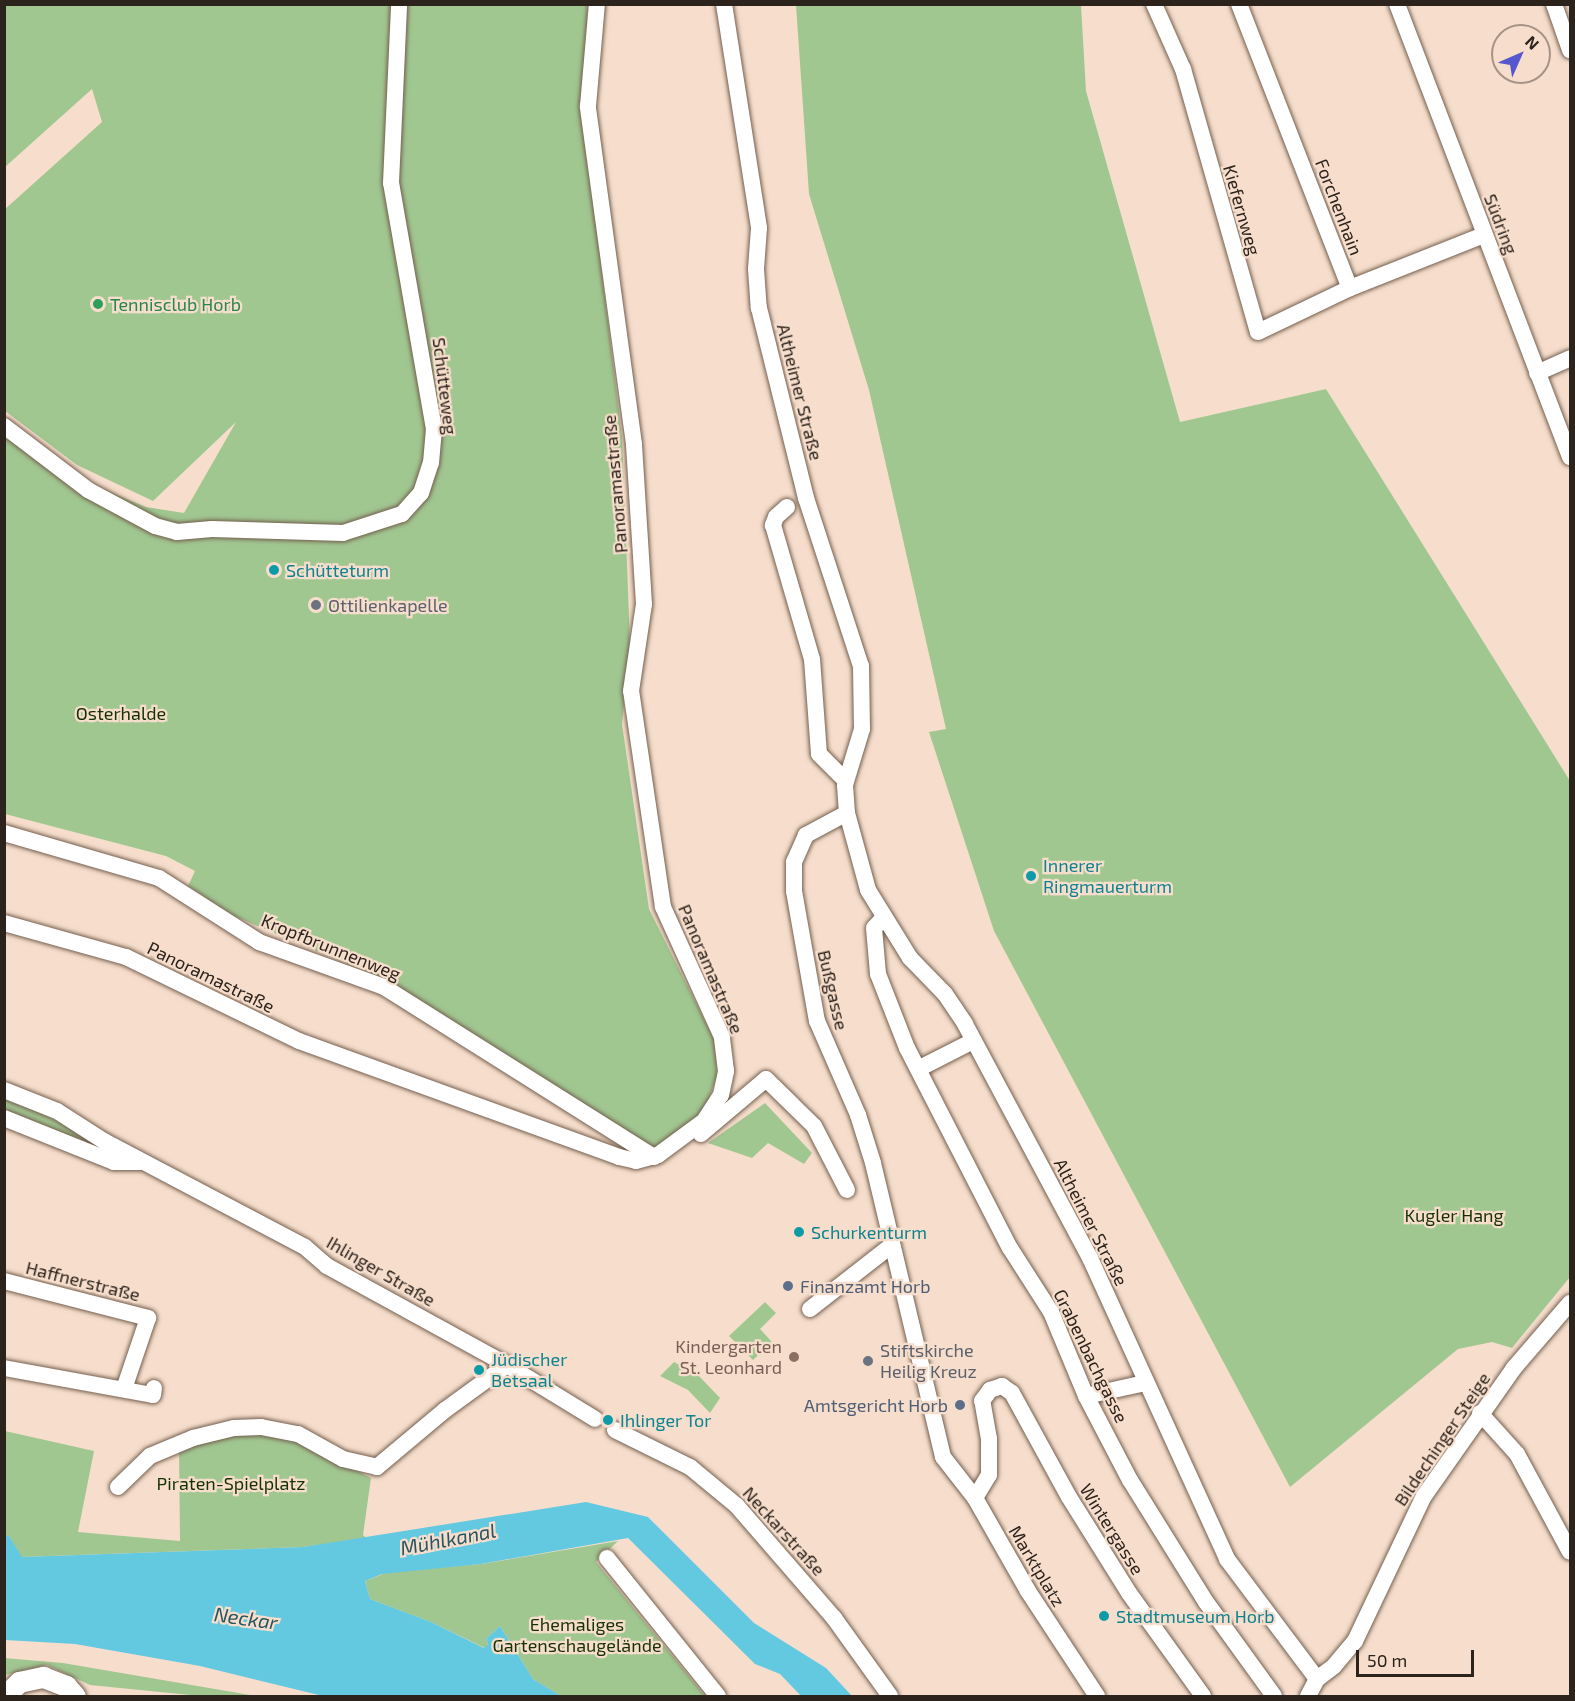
<!DOCTYPE html>
<html>
<head>
<meta charset="utf-8">
<style>
	body { margin:0 }
	#map { position:relative; width:1575px; height:1701px; overflow:hidden; background:#f7decc; font-family:"Exo 2",sans-serif }
	div>[style] { position:absolute }
	[style*='--x'] { left:calc(var(--x)*1px); top:calc(var(--y)*1px); width:calc(var(--w)*1px); rotate:calc(var(--a)*1deg) }
	.green>* { inset:0; background:#a1c791 }
	.water>* { inset:0; background:#63c9e0 }
	.roads { filter:drop-shadow(0 0 2px #745f4f) drop-shadow(0 0 2px #745f4f) }
	.minor>* { height:16px; margin:-8px; padding:0 8px; transform-origin:8px; border-radius:8px; background:#fff }
	.major>* { height:21px; margin:-10.5px; padding:0 10.5px; transform-origin:10.5px; border-radius:10.5px; background:#fff }
	.dots>* { width:16px; height:16px; translate:-50% -50%; box-sizing:border-box; border:3px solid #f7decc; border-radius:50% }
	span { translate:-50% -50%; white-space:nowrap; text-align:center; line-height:1.15; -webkit-text-stroke:4.5px #f7decc; paint-order:stroke }
	.street-label { font-size:18px; color:#2c231c }
	.leisure-label { font-size:18px; color:#27864d }
	.left { translate:0 -50%; text-align:left }
	.culture-label { font-size:18px; color:#0d838f }
	.worship-label { font-size:18px; color:#5b616d }
	.park-label { font-size:18px; color:#153104 }
	.service-label { font-size:18px; color:#4e5e75 }
	.right { translate:-100% -50%; text-align:right }
	.education-label { font-size:18px; color:#785e54 }
	.water-label { font-size:20px; color:#28555f; font-style:italic }
	.frame { position:absolute; inset:0; border:6px solid #2c231c; pointer-events:none }
	.north { position:absolute; left:1491px; top:24px; width:60px; height:60px; box-sizing:border-box; background:#f7decc; border:2px solid #a69386; border-radius:50%; rotate:45deg; font-size:16px; font-weight:700; line-height:24px; text-align:center; color:#2c231c }
	.north::after { content:''; display:block; margin:auto; width:21px; height:27px; background:#5657ce; clip-path:polygon(50% 0,100% 100%,50% 72%,0 100%) }
	.scale { position:absolute; left:1356px; top:1650px; width:118px; height:27px; box-sizing:border-box; border:3px solid #2c231c; border-top:0; padding-left:8px; font-size:18px; line-height:21px; white-space:nowrap; color:#2c231c; -webkit-text-stroke:4px #f7decc; paint-order:stroke }
</style>
</head>
<body>
<div id="map">
	<div class="green">
		<div style="clip-path:polygon(5px 5px,588px 5px,582px 110px,622px 437px,630px 642px,622px 724px,649px 909px,715px 1041px,717px 1076px,700px 1122px,643px 1158px,395px 984px,234px 916px,188px 886px,195px 871px,166px 856px,5px 814px,5px 438px,50px 467px,146px 507px,184px 513px,236px 422px,153px 501px,77px 465px,5px 411px,4px 210px,102px 122px,92px 89px,5px 167px)"></div>
		<div style="clip-path:polygon(796px 5px,1081px 5px,1086px 91px,1180px 422px,1326px 389px,1570px 781px,1570px 1277px,1512px 1348px,1492px 1342px,1458px 1349px,1290px 1487px,994px 931px,929px 732px,946px 729px,869px 390px,809px 194px)"></div>
		<div style="clip-path:polygon(4px 1097px,62px 1123px,110px 1154px,5px 1112px)"></div>
		<div style="clip-path:polygon(765px 1103px,812px 1153px,804px 1164px,768px 1143px,752px 1158px,708px 1143px)"></div>
		<div style="clip-path:polygon(765px 1302px,776px 1313px,760px 1329px,772px 1342px,753px 1360px,729px 1336px)"></div>
		<div style="clip-path:polygon(674px 1362px,699px 1376px,720px 1398px,710px 1413px,688px 1390px,660px 1376px)"></div>
		<div style="clip-path:polygon(5px 1431px,94px 1451px,78px 1532px,180px 1541px,179px 1449px,235px 1435px,263px 1434px,295px 1438px,371px 1478px,363px 1535px,401px 1571px,481px 1564px,618px 1541px,596px 1562px,705px 1696px,561px 1696px,533px 1679px,500px 1626px,486px 1639px,488px 1644px,485px 1648px,431px 1622px,370px 1599px,365px 1581px,383px 1574px,356px 1540px,303px 1547px,21px 1557px,9px 1536px,5px 1536px)"></div>
		<div style="clip-path:polygon(4px 1658px,63px 1663px,256px 1696px,200px 1696px,90px 1685px,47px 1665px,5px 1675px)"></div>
	</div>
	<div class="water">
		<div style="clip-path:polygon(586px 1502px,648px 1517px,754px 1623px,826px 1668px,852px 1696px,801px 1696px,780px 1674px,755px 1664px,628px 1538px,481px 1564px,382px 1574px,365px 1581px,370px 1599px,431px 1622px,484px 1648px,488px 1644px,486px 1639px,500px 1626px,533px 1679px,561px 1696px,323px 1696px,200px 1666px,75px 1644px,5px 1640px,5px 1536px,9px 1536px,22px 1557px,303px 1547px)"></div>
	</div>
	<div class="roads">
		<div class="minor">
			<div style="--x:724;--y:4;--w:227;--a:81.1"></div>
			<div style="--x:759;--y:228;--w:41;--a:94.2"></div>
			<div style="--x:756;--y:269;--w:39;--a:86"></div>
			<div style="--x:759;--y:308;--w:196;--a:76.1"></div>
			<div style="--x:806;--y:498;--w:177;--a:71.9"></div>
			<div style="--x:861;--y:666;--w:63;--a:89.1"></div>
			<div style="--x:862;--y:729;--w:59;--a:106.9"></div>
			<div style="--x:845;--y:785;--w:28;--a:86"></div>
			<div style="--x:847;--y:813;--w:80;--a:74.7"></div>
			<div style="--x:868;--y:890;--w:80;--a:58.3"></div>
			<div style="--x:910;--y:958;--w:50;--a:45.8"></div>
			<div style="--x:945;--y:994;--w:36;--a:56"></div>
			<div style="--x:965;--y:1024;--w:265;--a:61.9"></div>
			<div style="--x:1090;--y:1258;--w:331;--a:65.5"></div>
			<div style="--x:1227;--y:1559;--w:150;--a:53.1"></div>
			<div style="--x:1154;--y:4;--w:71;--a:66"></div>
			<div style="--x:1183;--y:69;--w:273;--a:74.1"></div>
			<div style="--x:1258;--y:332;--w:102;--a:-25.6"></div>
			<div style="--x:1239;--y:4;--w:305;--a:68.7"></div>
			<div style="--x:1350;--y:288;--w:144;--a:-21.6"></div>
			<div style="--x:1397;--y:4;--w:485;--a:69.1"></div>
			<div style="--x:1554;--y:4;--w:49;--a:70.8"></div>
			<div style="--x:1537;--y:373;--w:36;--a:-24"></div>
			<div style="--x:4;--y:426;--w:106;--a:37.3"></div>
			<div style="--x:88;--y:490;--w:76;--a:28.2"></div>
			<div style="--x:155;--y:526;--w:23;--a:15"></div>
			<div style="--x:177;--y:532;--w:35;--a:-5"></div>
			<div style="--x:212;--y:529;--w:131;--a:1.7"></div>
			<div style="--x:343;--y:533;--w:62;--a:-17.9"></div>
			<div style="--x:402;--y:514;--w:28;--a:-48"></div>
			<div style="--x:421;--y:493;--w:32;--a:-72"></div>
			<div style="--x:431;--y:463;--w:34;--a:-85"></div>
			<div style="--x:434;--y:429;--w:250;--a:-99.9"></div>
			<div style="--x:391;--y:183;--w:179;--a:-87.4"></div>
			<div style="--x:787;--y:507;--w:15;--a:138"></div>
			<div style="--x:776;--y:517;--w:9;--a:111"></div>
			<div style="--x:773;--y:525;--w:140;--a:73.8"></div>
			<div style="--x:812;--y:659;--w:95;--a:85.8"></div>
			<div style="--x:819;--y:754;--w:37;--a:45"></div>
			<div style="--x:847;--y:813;--w:47;--a:151.8"></div>
			<div style="--x:806;--y:835;--w:30;--a:114"></div>
			<div style="--x:794;--y:862;--w:29;--a:90"></div>
			<div style="--x:794;--y:891;--w:132;--a:80"></div>
			<div style="--x:817;--y:1021;--w:103;--a:66.4"></div>
			<div style="--x:858;--y:1115;--w:50;--a:72.6"></div>
			<div style="--x:873;--y:1163;--w:302;--a:76.6"></div>
			<div style="--x:943;--y:1457;--w:52;--a:52"></div>
			<div style="--x:975;--y:1498;--w:107;--a:60.3"></div>
			<div style="--x:1028;--y:1591;--w:126;--a:56.7"></div>
			<div style="--x:4;--y:833;--w:161;--a:16.2"></div>
			<div style="--x:159;--y:878;--w:119;--a:32.6"></div>
			<div style="--x:259;--y:942;--w:133;--a:19.8"></div>
			<div style="--x:384;--y:987;--w:319;--a:32.2"></div>
			<div style="--x:883;--y:918;--w:13;--a:132"></div>
			<div style="--x:874;--y:928;--w:46;--a:85"></div>
			<div style="--x:878;--y:974;--w:79;--a:68.6"></div>
			<div style="--x:907;--y:1048;--w:225;--a:62.8"></div>
			<div style="--x:1010;--y:1248;--w:76;--a:57.4"></div>
			<div style="--x:1051;--y:1312;--w:91;--a:67.4"></div>
			<div style="--x:1086;--y:1396;--w:95;--a:62.4"></div>
			<div style="--x:1130;--y:1480;--w:144;--a:58.1"></div>
			<div style="--x:1206;--y:1602;--w:116;--a:54.1"></div>
			<div style="--x:4;--y:923;--w:127;--a:15.6"></div>
			<div style="--x:126;--y:957;--w:192;--a:25.9"></div>
			<div style="--x:299;--y:1041;--w:340;--a:19.9"></div>
			<div style="--x:619;--y:1157;--w:17;--a:13"></div>
			<div style="--x:636;--y:1161;--w:23;--a:-15"></div>
			<div style="--x:658;--y:1155;--w:57;--a:-36.5"></div>
			<div style="--x:704;--y:1121;--w:31;--a:-57"></div>
			<div style="--x:721;--y:1095;--w:25;--a:-78"></div>
			<div style="--x:726;--y:1071;--w:34;--a:-97"></div>
			<div style="--x:722;--y:1037;--w:143;--a:-114.4"></div>
			<div style="--x:663;--y:907;--w:218;--a:-98.4"></div>
			<div style="--x:631;--y:691;--w:88;--a:-81.5"></div>
			<div style="--x:644;--y:604;--w:160;--a:-93.6"></div>
			<div style="--x:634;--y:444;--w:341;--a:-97.8"></div>
			<div style="--x:588;--y:106;--w:102;--a:-85"></div>
			<div style="--x:918;--y:1069;--w:62;--a:-27"></div>
			<div style="--x:4;--y:1090;--w:57;--a:21.6"></div>
			<div style="--x:57;--y:1111;--w:56;--a:32.6"></div>
			<div style="--x:104;--y:1141;--w:227;--a:27.8"></div>
			<div style="--x:305;--y:1247;--w:29;--a:41"></div>
			<div style="--x:327;--y:1266;--w:205;--a:28.8"></div>
			<div style="--x:507;--y:1365;--w:103;--a:31.5"></div>
			<div style="--x:4;--y:1118;--w:118;--a:21.8"></div>
			<div style="--x:114;--y:1162;--w:26;--a:0"></div>
			<div style="--x:701;--y:1134;--w:85;--a:-40.2"></div>
			<div style="--x:766;--y:1079;--w:67;--a:44.4"></div>
			<div style="--x:814;--y:1126;--w:72;--a:62.7"></div>
			<div style="--x:4;--y:1281;--w:149;--a:14.4"></div>
			<div style="--x:148;--y:1318;--w:75;--a:108.7"></div>
			<div style="--x:810;--y:1309;--w:104;--a:-38"></div>
			<div style="--x:4;--y:1368;--w:151;--a:10.3"></div>
			<div style="--x:153;--y:1395;--w:7;--a:-82"></div>
			<div style="--x:1086;--y:1396;--w:60;--a:-12.4"></div>
			<div style="--x:1480;--y:1413;--w:55;--a:47.9"></div>
			<div style="--x:1517;--y:1454;--w:111;--a:61.6"></div>
			<div style="--x:615;--y:1430;--w:84;--a:26.3"></div>
			<div style="--x:690;--y:1467;--w:61;--a:39.7"></div>
			<div style="--x:737;--y:1506;--w:148;--a:49.1"></div>
			<div style="--x:834;--y:1618;--w:96;--a:54.3"></div>
			<div style="--x:118;--y:1487;--w:45;--a:-44.1"></div>
			<div style="--x:150;--y:1456;--w:47;--a:-22.7"></div>
			<div style="--x:193;--y:1438;--w:42;--a:-13.7"></div>
			<div style="--x:234;--y:1428;--w:27;--a:-2"></div>
			<div style="--x:261;--y:1427;--w:38;--a:11"></div>
			<div style="--x:298;--y:1434;--w:51;--a:29.1"></div>
			<div style="--x:343;--y:1459;--w:35;--a:13"></div>
			<div style="--x:377;--y:1467;--w:89;--a:-40"></div>
			<div style="--x:445;--y:1410;--w:77;--a:-36"></div>
			<div style="--x:975;--y:1498;--w:27;--a:-59"></div>
			<div style="--x:989;--y:1475;--w:36;--a:-90"></div>
			<div style="--x:989;--y:1439;--w:39;--a:-100"></div>
			<div style="--x:982;--y:1401;--w:14;--a:-54"></div>
			<div style="--x:990;--y:1390;--w:13;--a:-18"></div>
			<div style="--x:1002;--y:1386;--w:12;--a:35"></div>
			<div style="--x:1012;--y:1393;--w:119;--a:61.3"></div>
			<div style="--x:1069;--y:1497;--w:113;--a:58"></div>
			<div style="--x:1129;--y:1593;--w:127;--a:54.3"></div>
			<div style="--x:607;--y:1558;--w:177;--a:51.2"></div>
			<div style="--x:1308;--y:1696;--w:19;--a:-62"></div>
			<div style="--x:1317;--y:1679;--w:21;--a:-37"></div>
			<div style="--x:1334;--y:1666;--w:33;--a:-50"></div>
			<div style="--x:1355;--y:1641;--w:161;--a:-64.6"></div>
			<div style="--x:1424;--y:1496;--w:156;--a:-54.9"></div>
			<div style="--x:1514;--y:1368;--w:86;--a:-49.3"></div>
		</div>
		<div class="major">
			<div style="--x:5;--y:1696;--w:20;--a:-45"></div>
			<div style="--x:19;--y:1682;--w:25;--a:-12"></div>
			<div style="--x:43;--y:1677;--w:25;--a:21"></div>
			<div style="--x:66;--y:1686;--w:13;--a:48"></div>
		</div>
	</div>
	<div class="dots">
		<div style="left:98px;top:304px;background:#2e9e5b"></div>
		<div style="left:274px;top:570px;background:#0f9aa8"></div>
		<div style="left:316px;top:605px;background:#6b7280"></div>
		<div style="left:1031px;top:876px;background:#0f9aa8"></div>
		<div style="left:799px;top:1232px;background:#0f9aa8"></div>
		<div style="left:788px;top:1286px;background:#5c6f8a"></div>
		<div style="left:794px;top:1357px;background:#8d6e63"></div>
		<div style="left:868px;top:1361px;background:#6b7280"></div>
		<div style="left:479px;top:1370px;background:#0f9aa8"></div>
		<div style="left:960px;top:1405px;background:#5c6f8a"></div>
		<div style="left:608px;top:1420px;background:#0f9aa8"></div>
		<div style="left:1104px;top:1616px;background:#0f9aa8"></div>
	</div>
	<div class="street-label">
		<span style="left:1339px;top:207px;rotate:69deg">Forchenhain</span>
		<span style="left:1242px;top:210px;rotate:74deg">Kiefernweg</span>
		<span style="left:1501px;top:224px;rotate:69deg">Südring</span>
		<span style="left:445px;top:386px;rotate:83deg">Schütteweg</span>
		<span style="left:800px;top:392px;rotate:76deg">Altheimer Straße</span>
		<span style="left:615px;top:484px;rotate:-95deg">Panoramastraße</span>
		<span style="left:331px;top:947px;rotate:22deg">Kropfbrunnenweg</span>
		<span style="left:711px;top:969px;rotate:67deg">Panoramastraße</span>
		<span style="left:211px;top:977px;rotate:26deg">Panoramastraße</span>
		<span style="left:833px;top:990px;rotate:77deg">Bußgasse</span>
		<span style="left:1091px;top:1222px;rotate:63deg">Altheimer Straße</span>
		<span style="left:381px;top:1271px;rotate:30deg">Ihlinger Straße</span>
		<span style="left:83px;top:1281px;rotate:14deg">Haffnerstraße</span>
		<span style="left:1091px;top:1356px;rotate:64deg">Grabenbachgasse</span>
		<span style="left:1442px;top:1439px;rotate:-56deg">Bildechinger Steige</span>
		<span style="left:1112px;top:1529px;rotate:58deg">Wintergasse</span>
		<span style="left:784px;top:1531px;rotate:48deg">Neckarstraße</span>
		<span style="left:1037px;top:1566px;rotate:59deg">Marktplatz</span>
	</div>
	<div class="leisure-label">
		<span class="left" style="left:110px;top:304px">Tennisclub Horb</span>
	</div>
	<div class="culture-label">
		<span class="left" style="left:286px;top:570px">Schütteturm</span>
		<span class="left" style="left:1043px;top:876px">Innerer<br>Ringmauerturm</span>
		<span class="left" style="left:811px;top:1232px">Schurkenturm</span>
		<span class="left" style="left:491px;top:1370px">Jüdischer<br>Betsaal</span>
		<span class="left" style="left:620px;top:1420px">Ihlinger Tor</span>
		<span class="left" style="left:1116px;top:1616px">Stadtmuseum Horb</span>
	</div>
	<div class="worship-label">
		<span class="left" style="left:328px;top:605px">Ottilienkapelle</span>
		<span class="left" style="left:880px;top:1361px">Stiftskirche<br>Heilig Kreuz</span>
	</div>
	<div class="park-label">
		<span style="left:121px;top:713px">Osterhalde</span>
		<span style="left:1454px;top:1215px">Kugler Hang</span>
		<span style="left:231px;top:1483px">Piraten-Spielplatz</span>
		<span style="left:577px;top:1635px">Ehemaliges<br>Gartenschaugelände</span>
	</div>
	<div class="service-label">
		<span class="left" style="left:800px;top:1286px">Finanzamt Horb</span>
		<span class="right" style="left:948px;top:1405px">Amtsgericht Horb</span>
	</div>
	<div class="education-label">
		<span class="right" style="left:782px;top:1357px">Kindergarten<br>St. Leonhard</span>
	</div>
	<div class="water-label">
		<span style="left:448px;top:1539px;rotate:-11deg">Mühlkanal</span>
		<span style="left:246px;top:1618px;rotate:8deg">Neckar</span>
	</div>
	<div class="frame"></div>
	<div class="north">N</div>
	<div class="scale">50 m</div>
</div>
</body>
</html>
